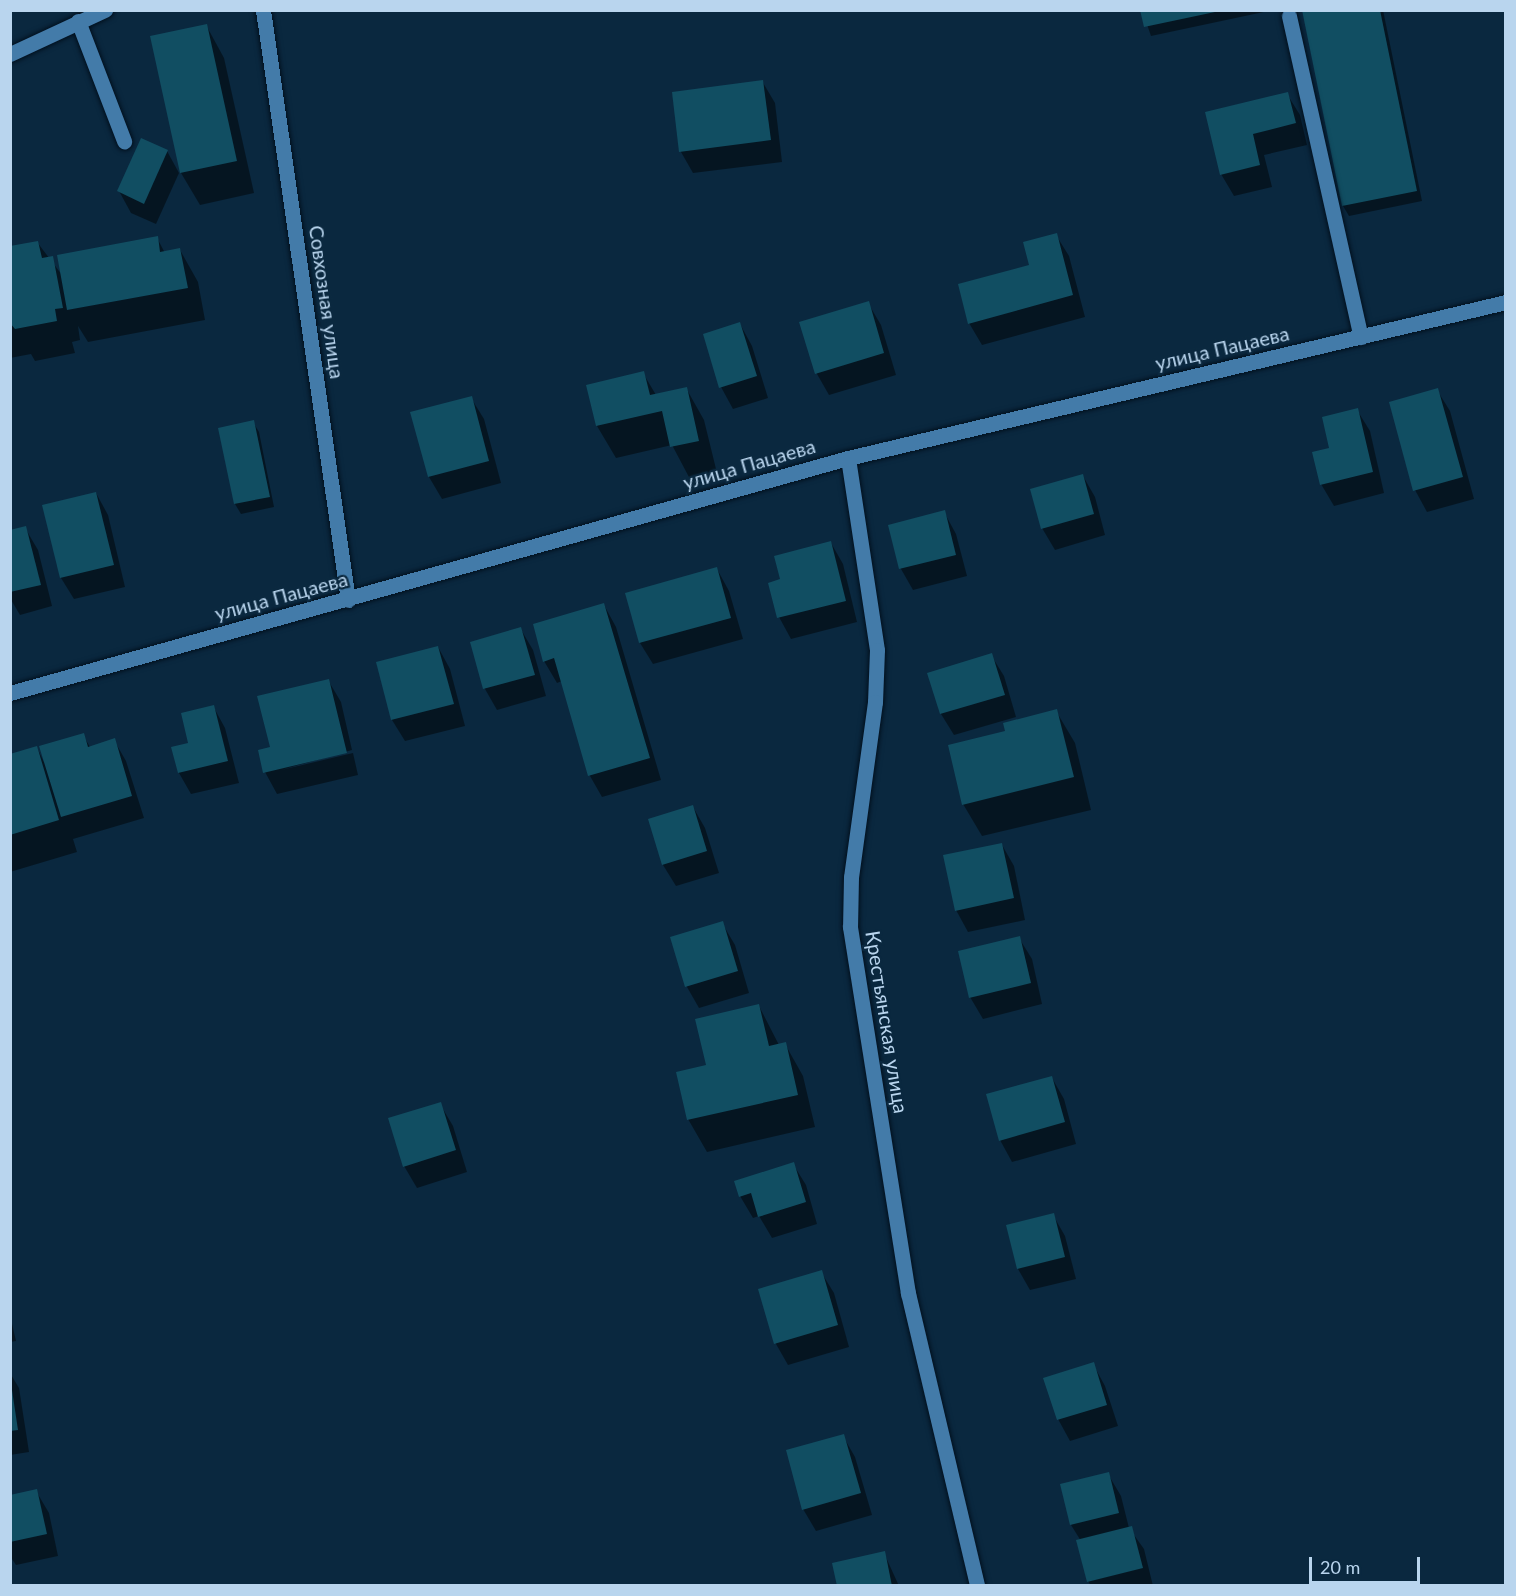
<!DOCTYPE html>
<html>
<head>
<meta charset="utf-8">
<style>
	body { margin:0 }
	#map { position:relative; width:1516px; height:1596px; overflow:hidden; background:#0a283f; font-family:Lato,sans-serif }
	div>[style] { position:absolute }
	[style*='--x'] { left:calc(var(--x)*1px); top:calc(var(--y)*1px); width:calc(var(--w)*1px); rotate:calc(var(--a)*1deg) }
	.shadow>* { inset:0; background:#0007 }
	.building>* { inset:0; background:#114e62 }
	.roads { filter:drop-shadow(0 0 2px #02101e) drop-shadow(0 0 2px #02101e) }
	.service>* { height:15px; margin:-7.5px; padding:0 7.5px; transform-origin:7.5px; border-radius:7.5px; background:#437ba9 }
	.minor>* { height:15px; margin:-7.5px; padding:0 7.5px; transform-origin:7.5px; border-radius:7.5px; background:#437ba9 }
	.tertiary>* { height:15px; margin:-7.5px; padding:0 7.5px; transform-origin:7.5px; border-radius:7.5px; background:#437ba9 }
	span { translate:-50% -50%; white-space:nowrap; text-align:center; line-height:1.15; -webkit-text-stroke:4.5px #0a283f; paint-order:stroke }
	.street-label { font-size:20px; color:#b9d5ee }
	.frame { position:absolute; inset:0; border:12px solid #b9d5ee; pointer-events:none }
	.scale { position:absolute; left:1309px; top:1557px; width:111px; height:27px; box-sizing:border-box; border:3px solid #b9d5ee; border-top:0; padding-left:8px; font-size:18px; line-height:21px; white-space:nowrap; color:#b9d5ee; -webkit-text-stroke:4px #0a283f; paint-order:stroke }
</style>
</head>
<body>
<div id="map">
	<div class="shadow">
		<div style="clip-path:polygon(1142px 10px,1273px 10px,1151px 36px)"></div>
		<div style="clip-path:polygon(1303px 10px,1383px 10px,1422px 201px,1349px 216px,1343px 206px)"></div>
		<div style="clip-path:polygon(206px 25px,224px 58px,254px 193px,200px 205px,181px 173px)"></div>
		<div style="clip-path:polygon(762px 81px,775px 103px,782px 162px,693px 173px,681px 152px,673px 93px)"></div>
		<div style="clip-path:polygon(1287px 94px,1300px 115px,1307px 145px,1264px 155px,1272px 187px,1234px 196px,1221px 174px,1206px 113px)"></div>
		<div style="clip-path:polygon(167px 151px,179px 173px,156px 224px,131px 213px,119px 191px)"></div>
		<div style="clip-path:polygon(1056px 235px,1069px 256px,1085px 317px,982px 345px,969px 323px,1031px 266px)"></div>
		<div style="clip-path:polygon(157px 238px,165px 253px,180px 250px,198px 282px,205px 320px,88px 342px,78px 326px,80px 340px,72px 342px,75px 353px,35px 361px,31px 354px,10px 358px,10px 248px,37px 242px,62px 275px)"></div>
		<div style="clip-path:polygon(868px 303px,881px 325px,896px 375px,829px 395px,817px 374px,801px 323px)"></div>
		<div style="clip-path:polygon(740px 324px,752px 346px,768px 398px,733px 409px,721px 387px)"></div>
		<div style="clip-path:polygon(643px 373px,656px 395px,686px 388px,704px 420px,717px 473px,690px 479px,672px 445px,616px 458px,597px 426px)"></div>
		<div style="clip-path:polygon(1437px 390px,1450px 411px,1474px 499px,1427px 512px,1415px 490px)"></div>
		<div style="clip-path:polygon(471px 398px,484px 419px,501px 483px,442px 499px,429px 477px,412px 413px)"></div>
		<div style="clip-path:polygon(1357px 410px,1370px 431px,1384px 493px,1334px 506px,1321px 484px,1331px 449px)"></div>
		<div style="clip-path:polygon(253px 422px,259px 432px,274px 507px,241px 514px,235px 504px,219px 429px)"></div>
		<div style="clip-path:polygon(1083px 476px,1095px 497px,1105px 535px,1055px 550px,1042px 528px)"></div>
		<div style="clip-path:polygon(96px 493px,108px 515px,125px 587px,74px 599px,61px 578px,44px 506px)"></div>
		<div style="clip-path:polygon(944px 512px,956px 534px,967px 576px,913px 590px,901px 569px,890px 526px)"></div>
		<div style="clip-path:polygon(25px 528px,38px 550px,52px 606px,20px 615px,10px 598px,10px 532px)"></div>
		<div style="clip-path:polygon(831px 543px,843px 564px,857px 622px,791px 639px,779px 617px,782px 581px)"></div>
		<div style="clip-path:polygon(717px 569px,729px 591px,743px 639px,653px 664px,640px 643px)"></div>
		<div style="clip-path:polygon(604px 605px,616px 627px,661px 780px,602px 797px,590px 776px,562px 681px,557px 683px,544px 661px)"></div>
		<div style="clip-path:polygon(520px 628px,533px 650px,546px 696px,497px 710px,485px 689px,472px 643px)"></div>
		<div style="clip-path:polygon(438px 647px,450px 669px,465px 726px,405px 741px,392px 720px,377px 663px)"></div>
		<div style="clip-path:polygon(991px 655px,1004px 676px,1016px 717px,954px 735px,941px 714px,929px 674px)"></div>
		<div style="clip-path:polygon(328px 680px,341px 702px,352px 750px,281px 770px,353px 753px,358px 775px,277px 794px,265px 772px,272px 748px)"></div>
		<div style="clip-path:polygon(213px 706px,225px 728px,239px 783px,191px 794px,179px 773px,173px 748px,190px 744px)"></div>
		<div style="clip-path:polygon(1056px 711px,1075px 743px,1091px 810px,982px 836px,963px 804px,1007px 732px)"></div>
		<div style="clip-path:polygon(83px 735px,90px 747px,114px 740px,126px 761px,144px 818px,73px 839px,77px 852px,10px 872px,10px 756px,37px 748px,44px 762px)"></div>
		<div style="clip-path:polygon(693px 807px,705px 828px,719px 873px,676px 886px,663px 865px,650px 820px)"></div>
		<div style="clip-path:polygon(1002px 845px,1014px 866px,1025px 920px,968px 932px,956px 910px)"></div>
		<div style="clip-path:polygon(722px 923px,735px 945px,749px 993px,699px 1008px,687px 987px,672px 938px)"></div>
		<div style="clip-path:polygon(1019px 938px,1032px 959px,1042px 1004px,983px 1019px,970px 997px)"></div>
		<div style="clip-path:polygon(759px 1006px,779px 1045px,785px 1044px,803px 1076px,815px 1127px,707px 1152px,688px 1119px,707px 1066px)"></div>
		<div style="clip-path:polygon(1052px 1078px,1064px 1099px,1076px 1144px,1012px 1162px,1000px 1140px)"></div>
		<div style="clip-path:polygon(440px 1104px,453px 1126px,467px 1172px,417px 1188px,404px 1166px)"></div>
		<div style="clip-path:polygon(793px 1164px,806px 1185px,817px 1224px,772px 1238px,759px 1216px,753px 1218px,740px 1196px)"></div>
		<div style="clip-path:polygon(1053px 1215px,1065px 1236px,1076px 1279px,1030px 1290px,1018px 1269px)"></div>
		<div style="clip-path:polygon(821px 1272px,834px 1293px,849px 1347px,788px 1365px,776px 1344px,760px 1290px)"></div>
		<div style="clip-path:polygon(10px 1315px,16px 1341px,10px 1342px)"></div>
		<div style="clip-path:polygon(1093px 1364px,1105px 1386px,1118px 1426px,1070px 1441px,1058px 1419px)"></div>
		<div style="clip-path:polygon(10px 1373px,19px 1388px,29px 1452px,10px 1455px)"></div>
		<div style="clip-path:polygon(843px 1436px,855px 1457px,872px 1515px,816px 1531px,803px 1509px)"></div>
		<div style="clip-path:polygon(1108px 1474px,1121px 1496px,1129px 1528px,1144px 1549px,1153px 1586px,1091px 1586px,1088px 1581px,1081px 1541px,1071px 1525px)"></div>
		<div style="clip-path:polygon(36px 1491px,49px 1513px,58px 1556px,16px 1565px,10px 1556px,10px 1497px)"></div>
		<div style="clip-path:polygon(884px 1553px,899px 1586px,839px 1586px)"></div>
	</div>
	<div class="building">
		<div style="clip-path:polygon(1140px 10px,1215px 10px,1215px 12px,1144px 27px)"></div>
		<div style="clip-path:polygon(1302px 10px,1380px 10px,1417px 191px,1342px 206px)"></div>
		<div style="clip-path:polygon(207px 24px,237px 161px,180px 173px,150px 36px)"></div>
		<div style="clip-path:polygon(763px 80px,771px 140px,679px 152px,672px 92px)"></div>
		<div style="clip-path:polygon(1288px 92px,1296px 123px,1253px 134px,1260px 165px,1220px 175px,1205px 112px)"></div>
		<div style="clip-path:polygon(141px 138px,168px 150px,144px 204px,117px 191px)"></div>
		<div style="clip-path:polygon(1057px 233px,1073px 295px,968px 324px,958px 284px,1029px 265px,1023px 242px)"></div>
		<div style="clip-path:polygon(158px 236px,160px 252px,180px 248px,188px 288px,67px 310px,57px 255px)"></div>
		<div style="clip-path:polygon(38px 241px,42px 258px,53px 256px,63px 308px,55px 309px,57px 321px,15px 329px,10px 323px,10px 246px)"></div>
		<div style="clip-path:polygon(869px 301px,884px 353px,815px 374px,799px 322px)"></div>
		<div style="clip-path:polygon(740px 322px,757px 376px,719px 388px,703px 334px)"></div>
		<div style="clip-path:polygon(644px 371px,650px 395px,687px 387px,699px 441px,670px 447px,662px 411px,596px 426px,586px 385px)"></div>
		<div style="clip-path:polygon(1438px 388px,1463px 477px,1413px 491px,1389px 402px)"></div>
		<div style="clip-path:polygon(472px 396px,489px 461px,428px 477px,410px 412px)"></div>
		<div style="clip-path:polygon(1358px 408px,1373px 472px,1320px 485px,1312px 452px,1329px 448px,1322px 417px)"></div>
		<div style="clip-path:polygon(254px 420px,270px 497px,234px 504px,218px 428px)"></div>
		<div style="clip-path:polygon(1083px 474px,1094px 514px,1041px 529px,1030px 489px)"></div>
		<div style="clip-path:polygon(96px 492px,114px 565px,60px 578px,42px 505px)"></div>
		<div style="clip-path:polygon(945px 510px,956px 555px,899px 569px,888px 525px)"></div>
		<div style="clip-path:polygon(26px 526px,41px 585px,10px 592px,10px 530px)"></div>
		<div style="clip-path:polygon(831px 541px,846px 601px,777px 618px,768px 583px,780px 579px,774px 556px)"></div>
		<div style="clip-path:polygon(717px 567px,731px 618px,639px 643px,625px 593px)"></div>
		<div style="clip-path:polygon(604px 603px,650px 758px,588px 776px,554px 658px,543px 662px,533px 624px)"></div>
		<div style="clip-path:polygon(521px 627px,535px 675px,483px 689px,470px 642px)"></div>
		<div style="clip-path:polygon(438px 646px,454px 704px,391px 720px,376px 662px)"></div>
		<div style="clip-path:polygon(992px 653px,1005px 695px,940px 714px,927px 673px)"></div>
		<div style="clip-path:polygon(329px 679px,347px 753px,263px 773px,258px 750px,270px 747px,257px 696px)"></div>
		<div style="clip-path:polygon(214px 705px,228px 761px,178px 773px,171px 747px,188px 743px,181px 713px)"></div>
		<div style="clip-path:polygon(1057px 709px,1074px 777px,962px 805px,948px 745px,1005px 731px,1003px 723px)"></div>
		<div style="clip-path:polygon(84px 733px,88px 747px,115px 738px,132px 796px,61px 817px,39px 746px)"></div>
		<div style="clip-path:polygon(37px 746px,59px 820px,10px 835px,10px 754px)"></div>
		<div style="clip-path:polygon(693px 805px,707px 851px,662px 865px,648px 819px)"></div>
		<div style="clip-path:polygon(1002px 843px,1014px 898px,955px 911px,943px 855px)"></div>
		<div style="clip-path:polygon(723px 921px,738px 971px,685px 987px,670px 937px)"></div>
		<div style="clip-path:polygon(1020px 936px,1031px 983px,969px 998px,958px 951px)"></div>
		<div style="clip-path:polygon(759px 1004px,769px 1046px,786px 1042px,798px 1095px,687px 1120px,676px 1072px,706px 1065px,695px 1019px)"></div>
		<div style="clip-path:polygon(1052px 1076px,1065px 1122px,999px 1141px,986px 1094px)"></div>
		<div style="clip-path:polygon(441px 1102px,456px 1150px,403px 1167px,388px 1118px)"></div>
		<div style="clip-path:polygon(794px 1162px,806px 1202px,758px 1217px,751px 1193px,739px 1197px,734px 1181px)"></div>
		<div style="clip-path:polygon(1054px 1213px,1065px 1257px,1017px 1269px,1006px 1225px)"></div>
		<div style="clip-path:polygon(822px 1270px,838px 1325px,774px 1344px,758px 1289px)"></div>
		<div style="clip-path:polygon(1094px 1362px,1107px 1405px,1057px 1420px,1043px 1378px)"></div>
		<div style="clip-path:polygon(12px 1390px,18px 1430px,10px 1431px,10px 1391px)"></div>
		<div style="clip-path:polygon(844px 1434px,861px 1493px,802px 1510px,786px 1450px)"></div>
		<div style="clip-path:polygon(1109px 1472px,1119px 1513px,1070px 1525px,1060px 1484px)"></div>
		<div style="clip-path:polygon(37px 1489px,47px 1534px,10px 1542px,10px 1495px)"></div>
		<div style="clip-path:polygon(1132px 1526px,1143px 1568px,1087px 1582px,1076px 1540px)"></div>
		<div style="clip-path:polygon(885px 1551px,892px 1586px,837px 1586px,832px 1563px)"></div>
	</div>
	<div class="roads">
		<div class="service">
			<div style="--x:1289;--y:16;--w:329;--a:77.4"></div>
			<div style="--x:78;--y:21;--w:129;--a:69"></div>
		</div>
		<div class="minor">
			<div style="--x:263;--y:10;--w:596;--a:81.8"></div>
			<div style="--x:10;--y:54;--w:105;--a:-24.9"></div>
			<div style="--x:848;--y:458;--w:194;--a:81.4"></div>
			<div style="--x:877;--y:650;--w:52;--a:92.2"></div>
			<div style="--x:875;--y:702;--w:177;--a:97.8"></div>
			<div style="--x:851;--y:877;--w:50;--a:91.1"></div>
			<div style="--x:850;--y:927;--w:371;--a:81"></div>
			<div style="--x:908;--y:1293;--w:301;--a:76.7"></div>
		</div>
		<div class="tertiary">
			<div style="--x:10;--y:693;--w:870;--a:-15.67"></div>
			<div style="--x:848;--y:458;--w:676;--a:-13.34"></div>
		</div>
	</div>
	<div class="street-label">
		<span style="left:327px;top:302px;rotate:82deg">Совхозная улица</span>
		<span style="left:1222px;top:348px;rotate:-13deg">улица Пацаева</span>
		<span style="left:749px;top:464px;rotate:-16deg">улица Пацаева</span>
		<span style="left:281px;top:596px;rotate:-15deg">улица Пацаева</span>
		<span style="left:887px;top:1022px;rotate:81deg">Крестьянская улица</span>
	</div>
	<div class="frame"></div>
	<div class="scale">20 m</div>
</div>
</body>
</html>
